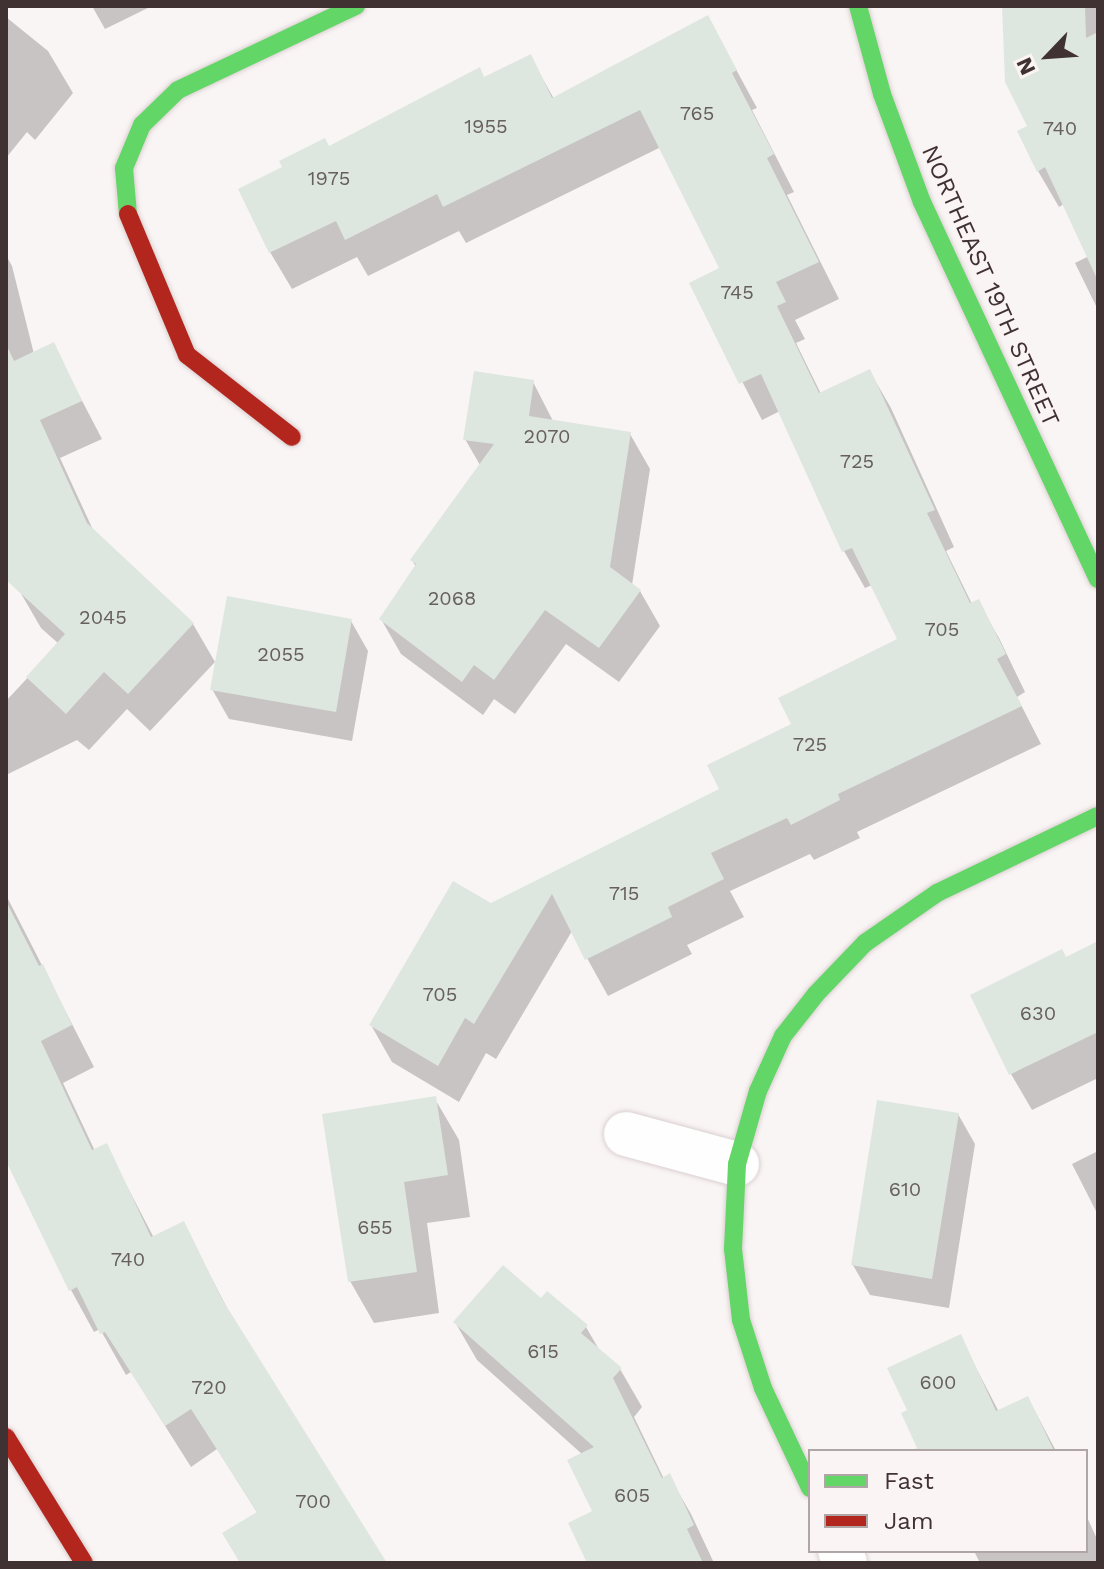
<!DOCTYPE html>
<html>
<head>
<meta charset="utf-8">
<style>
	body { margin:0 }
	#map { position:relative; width:1104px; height:1569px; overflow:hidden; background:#faf5f5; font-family:"Work Sans",sans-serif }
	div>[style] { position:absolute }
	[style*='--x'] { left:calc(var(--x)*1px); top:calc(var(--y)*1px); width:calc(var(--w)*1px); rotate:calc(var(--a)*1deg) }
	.shadow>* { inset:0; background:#0003 }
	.building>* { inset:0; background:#dde7e0 }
	.roads { filter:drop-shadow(0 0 2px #dad0d0) drop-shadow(0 0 2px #dad0d0) }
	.street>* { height:44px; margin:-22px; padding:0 22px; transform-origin:22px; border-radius:22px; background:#fefefe }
	.fast>* { height:18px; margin:-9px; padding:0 9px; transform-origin:9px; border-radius:9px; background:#63d668 }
	.jam>* { height:18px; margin:-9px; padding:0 9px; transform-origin:9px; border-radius:9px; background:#b3261e }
	span { translate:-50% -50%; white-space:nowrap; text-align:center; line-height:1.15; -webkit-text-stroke:6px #fbf4f4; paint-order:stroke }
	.number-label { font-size:20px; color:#675f5e }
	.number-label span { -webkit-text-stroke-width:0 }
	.street-label { font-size:24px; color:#403232 }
	.frame { position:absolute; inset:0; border:8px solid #403232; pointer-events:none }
	.legend { position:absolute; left:808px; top:1449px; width:280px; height:104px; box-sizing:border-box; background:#fbf4f4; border:2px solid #b0a6a6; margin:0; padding:10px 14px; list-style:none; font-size:24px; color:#403232 }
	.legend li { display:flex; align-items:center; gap:16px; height:40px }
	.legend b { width:40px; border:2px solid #b0a6a6 }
	.north { position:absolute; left:1008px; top:16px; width:80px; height:80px; -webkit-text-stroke:6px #fbf4f4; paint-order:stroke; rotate:245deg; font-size:22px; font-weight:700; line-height:32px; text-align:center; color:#403232 }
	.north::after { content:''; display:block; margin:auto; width:28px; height:36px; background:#403232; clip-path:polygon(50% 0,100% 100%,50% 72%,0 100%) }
</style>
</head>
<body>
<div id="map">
	<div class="shadow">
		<div style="clip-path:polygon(92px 6px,152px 6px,105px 29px)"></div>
		<div style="clip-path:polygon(1004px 6px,1098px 6px,1098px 310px,1075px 263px,1089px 256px,1064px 204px,1059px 207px,1038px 171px)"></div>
		<div style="clip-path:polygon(6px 17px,48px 51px,73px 93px,35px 140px,27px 132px,6px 158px)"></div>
		<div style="clip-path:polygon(708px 18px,757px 108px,752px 110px,794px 192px,787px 195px,839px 299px,795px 320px,805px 339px,796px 343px,821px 394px,870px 372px,891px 408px,954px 547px,946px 551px,972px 604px,978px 602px,999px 638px,1025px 692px,1017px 697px,1041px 744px,857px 832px,860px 838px,814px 860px,810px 854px,730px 891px,744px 917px,687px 945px,692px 954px,608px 996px,572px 931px,496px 1059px,486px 1053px,459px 1102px,392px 1062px,371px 1025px,490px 905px,722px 790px,794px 725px,899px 640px,872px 585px,865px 588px,844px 551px,780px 411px,762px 420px,692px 284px,722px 269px,661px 147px,466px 243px,459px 231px,368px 276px,357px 257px,292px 289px,270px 252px,329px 149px,530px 56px,554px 99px)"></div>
		<div style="clip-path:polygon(6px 255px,12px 266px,34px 354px,53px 345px,102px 439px,60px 458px,94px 532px,193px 624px,215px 662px,150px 731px,127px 709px,89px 750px,77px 740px,6px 775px,6px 701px,59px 644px,41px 628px,19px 590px,6px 538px)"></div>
		<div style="clip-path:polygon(533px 382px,553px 421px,630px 434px,650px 469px,632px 585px,640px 591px,660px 626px,619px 682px,566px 644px,515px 714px,494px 699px,483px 715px,401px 654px,381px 619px,416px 567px,412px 560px,480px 465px,465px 439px)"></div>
		<div style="clip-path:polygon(351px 621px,368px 651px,352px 741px,229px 719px,212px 689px)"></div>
		<div style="clip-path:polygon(6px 895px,94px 1067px,63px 1083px,95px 1151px,106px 1146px,154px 1238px,183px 1223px,238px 1329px,384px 1563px,242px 1563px,258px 1514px,217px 1449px,191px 1467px,131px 1372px,126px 1375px,100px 1329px,94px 1332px,71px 1290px,6px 1156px)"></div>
		<div style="clip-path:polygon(1098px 944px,1098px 1082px,1096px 1079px,1032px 1110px,1011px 1074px,1066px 960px)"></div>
		<div style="clip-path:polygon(435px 1099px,459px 1140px,470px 1217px,427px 1223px,439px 1313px,374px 1323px,350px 1281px)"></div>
		<div style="clip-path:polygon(958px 1114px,975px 1144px,949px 1308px,870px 1295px,853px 1265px)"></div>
		<div style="clip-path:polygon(1098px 1151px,1098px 1215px,1072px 1164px)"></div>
		<div style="clip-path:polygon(541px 1301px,586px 1327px,601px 1353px,620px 1369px,642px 1407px,634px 1417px,664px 1479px,669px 1476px,691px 1514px,714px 1563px,590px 1563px,595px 1512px,583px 1455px,477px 1360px,455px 1322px)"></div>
		<div style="clip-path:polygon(960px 1337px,999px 1412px,1028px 1398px,1056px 1451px,921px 1451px,910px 1411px)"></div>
		<div style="clip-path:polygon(1086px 1515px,1098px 1541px,1098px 1563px,980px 1563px,974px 1551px,1086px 1551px)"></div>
	</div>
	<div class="building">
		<div style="clip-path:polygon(1002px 6px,1085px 6px,1086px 38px,1098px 32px,1098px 281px,1045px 167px,1037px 172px,1017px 131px,1027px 126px,1005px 82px)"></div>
		<div style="clip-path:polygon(708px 15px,737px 70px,732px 73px,774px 154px,767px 158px,819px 262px,776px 282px,786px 302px,777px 306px,819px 393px,870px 369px,935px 510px,927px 513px,970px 603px,979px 599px,1006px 654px,997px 659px,1022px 706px,838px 794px,840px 800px,791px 825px,787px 818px,711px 853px,724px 879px,668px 907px,672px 917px,585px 960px,552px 894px,474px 1024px,465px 1018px,438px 1066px,369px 1025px,453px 881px,491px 903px,719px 789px,707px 765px,791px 724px,778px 698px,897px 639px,852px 548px,842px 552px,761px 374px,739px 384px,689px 283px,719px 268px,640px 110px,443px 207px,437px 194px,345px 240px,336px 221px,269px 253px,238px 189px,282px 167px,279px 161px,325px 138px,329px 146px,480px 67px,484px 77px,531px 54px,552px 98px)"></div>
		<div style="clip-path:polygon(54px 342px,82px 401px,40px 420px,87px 523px,194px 623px,128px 694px,104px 672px,66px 714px,26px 677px,65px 634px,6px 580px,6px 344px,14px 361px)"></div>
		<div style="clip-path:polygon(474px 371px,534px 380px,529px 416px,631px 432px,610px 567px,641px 590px,599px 648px,545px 610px,494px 680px,474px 665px,462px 682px,379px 619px,416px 564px,410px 560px,494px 444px,463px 440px)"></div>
		<div style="clip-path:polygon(227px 596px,352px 619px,336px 712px,210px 690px)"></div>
		<div style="clip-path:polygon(6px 901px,39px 966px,43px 964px,72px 1025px,41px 1041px,92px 1150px,107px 1143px,151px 1237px,184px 1221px,222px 1299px,387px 1563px,240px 1563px,222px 1533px,257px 1512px,191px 1409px,165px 1426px,105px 1332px,100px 1334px,77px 1287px,69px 1291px,6px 1161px)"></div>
		<div style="clip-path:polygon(1098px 941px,1098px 1032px,1009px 1075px,970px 995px,1062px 949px,1066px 957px)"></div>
		<div style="clip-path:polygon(436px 1096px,448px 1175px,404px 1182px,417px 1272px,348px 1282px,322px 1114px)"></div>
		<div style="clip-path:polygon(877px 1100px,959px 1113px,932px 1279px,851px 1265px)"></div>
		<div style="clip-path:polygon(503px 1265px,541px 1298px,547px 1291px,588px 1325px,581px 1333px,622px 1368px,613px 1378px,662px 1478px,670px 1473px,694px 1525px,687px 1529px,703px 1563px,587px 1563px,568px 1523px,592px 1511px,567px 1460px,594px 1447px,453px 1322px)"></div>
		<div style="clip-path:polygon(961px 1334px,996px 1411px,1028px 1396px,1054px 1451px,910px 1451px,917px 1448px,901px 1413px,907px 1410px,887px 1368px)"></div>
	</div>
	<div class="roads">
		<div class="street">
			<div style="--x:626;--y:1134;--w:115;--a:15.1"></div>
			<div style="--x:840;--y:1551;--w:13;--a:67"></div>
		</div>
		<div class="fast">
			<div style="--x:858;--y:6;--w:91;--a:74.7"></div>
			<div style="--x:882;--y:94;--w:115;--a:69.7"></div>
			<div style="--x:922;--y:202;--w:416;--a:65"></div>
			<div style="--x:128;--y:214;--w:46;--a:-95"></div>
			<div style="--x:124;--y:168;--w:47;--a:-67.3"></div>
			<div style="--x:142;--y:125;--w:50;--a:-44.2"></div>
			<div style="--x:178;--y:90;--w:197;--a:-25.3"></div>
			<div style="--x:810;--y:1488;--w:110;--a:-115.2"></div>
			<div style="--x:763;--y:1388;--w:71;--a:-107.9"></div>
			<div style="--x:741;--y:1320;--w:71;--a:-96.4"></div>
			<div style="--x:733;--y:1249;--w:85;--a:-87.3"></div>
			<div style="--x:737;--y:1164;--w:76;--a:-74"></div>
			<div style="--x:758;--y:1091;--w:60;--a:-65.6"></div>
			<div style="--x:783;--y:1036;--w:53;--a:-51.8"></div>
			<div style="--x:816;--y:994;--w:71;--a:-46.1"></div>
			<div style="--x:865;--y:943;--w:88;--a:-34.8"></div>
			<div style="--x:937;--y:893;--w:178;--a:-25.6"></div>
		</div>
		<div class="jam">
			<div style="--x:128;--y:214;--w:153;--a:67.3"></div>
			<div style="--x:187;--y:355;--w:133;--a:38"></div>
			<div style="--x:6;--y:1437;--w:148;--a:58.2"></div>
		</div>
	</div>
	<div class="number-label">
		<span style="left:697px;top:113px">765</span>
		<span style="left:486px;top:126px">1955</span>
		<span style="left:1060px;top:128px">740</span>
		<span style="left:329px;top:178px">1975</span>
		<span style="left:737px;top:292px">745</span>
		<span style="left:547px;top:436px">2070</span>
		<span style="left:857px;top:461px">725</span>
		<span style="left:452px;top:598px">2068</span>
		<span style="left:103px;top:617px">2045</span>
		<span style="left:942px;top:629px">705</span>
		<span style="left:281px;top:654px">2055</span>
		<span style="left:810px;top:744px">725</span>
		<span style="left:624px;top:893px">715</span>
		<span style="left:440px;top:994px">705</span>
		<span style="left:1038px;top:1013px">630</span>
		<span style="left:905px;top:1189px">610</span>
		<span style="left:375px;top:1227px">655</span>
		<span style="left:128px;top:1259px">740</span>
		<span style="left:543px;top:1351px">615</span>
		<span style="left:938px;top:1382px">600</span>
		<span style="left:209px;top:1387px">720</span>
		<span style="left:632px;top:1495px">605</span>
		<span style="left:313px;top:1501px">700</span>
	</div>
	<div class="street-label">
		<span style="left:990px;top:286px;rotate:66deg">NORTHEAST 19TH STREET</span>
	</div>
	<div class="frame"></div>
	<ul class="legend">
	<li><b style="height:10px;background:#63d668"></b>Fast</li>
	<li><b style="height:10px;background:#b3261e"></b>Jam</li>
	</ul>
	<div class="north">N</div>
</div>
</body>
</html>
